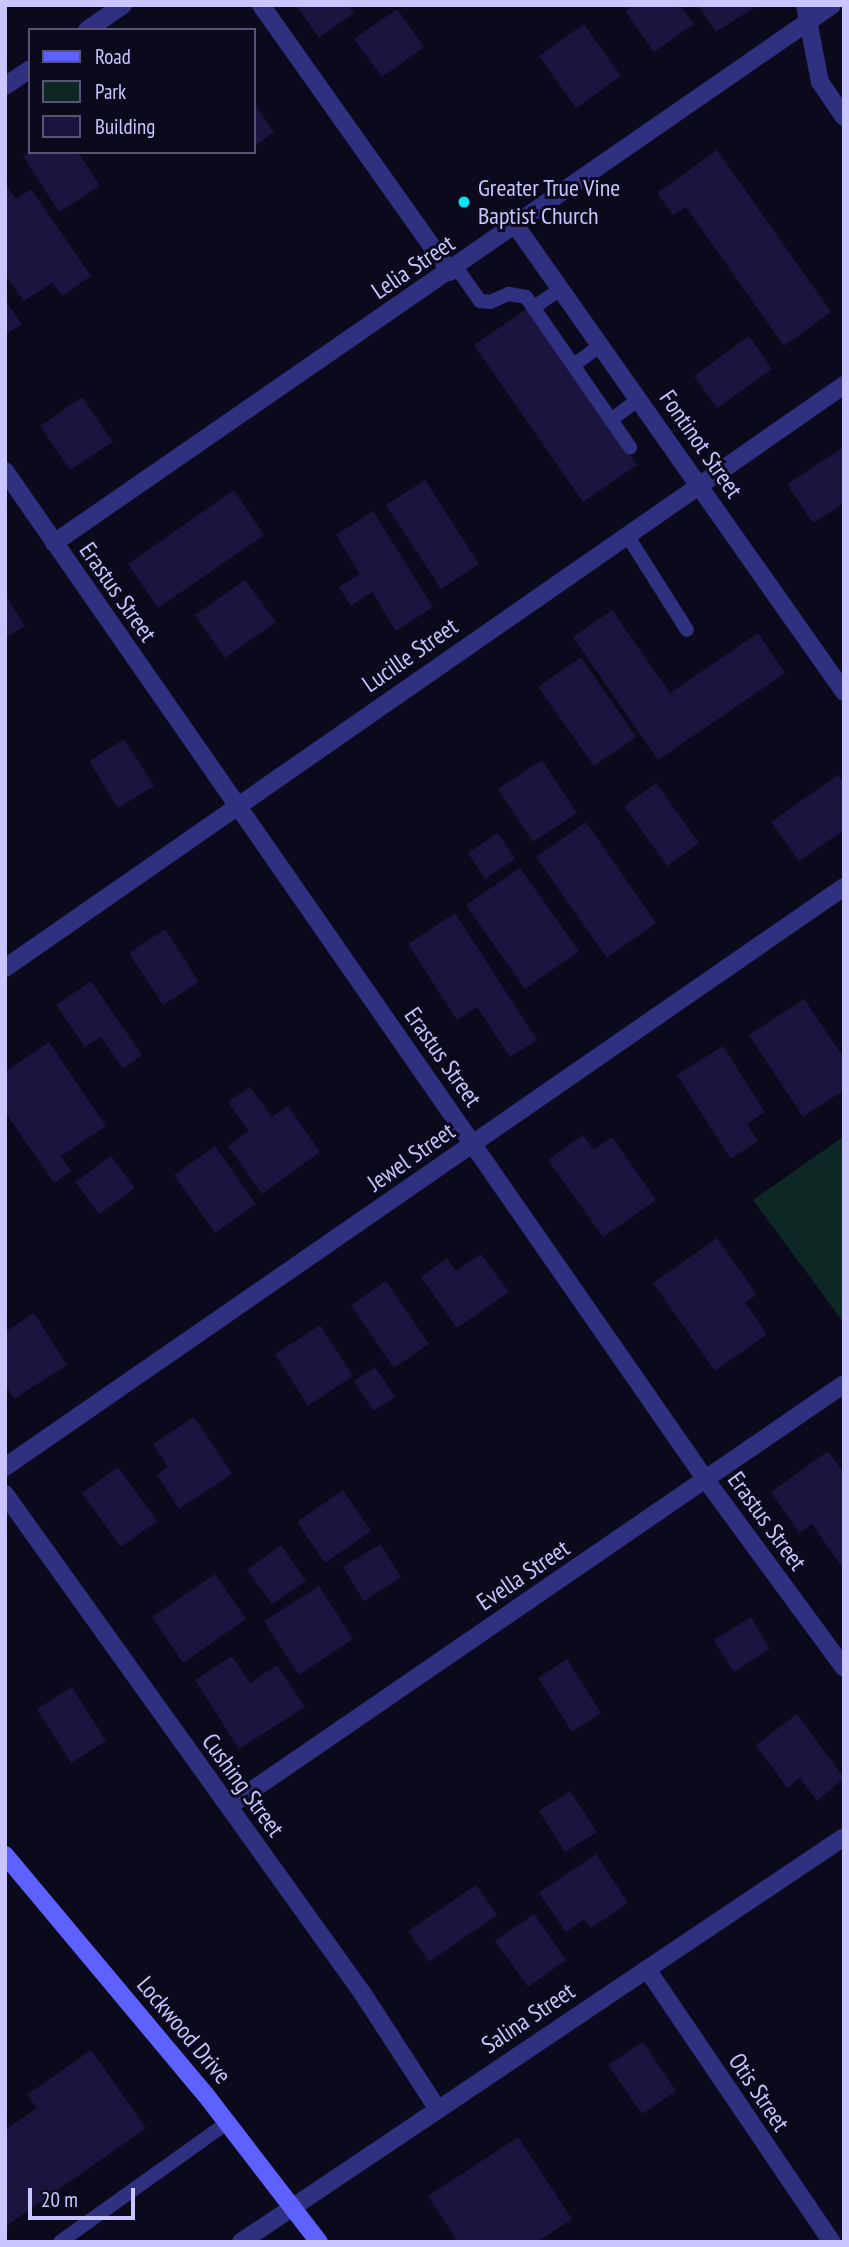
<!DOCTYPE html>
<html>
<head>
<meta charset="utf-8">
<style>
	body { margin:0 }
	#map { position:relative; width:849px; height:2247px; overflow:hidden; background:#0b091c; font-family:"PT Sans Narrow",sans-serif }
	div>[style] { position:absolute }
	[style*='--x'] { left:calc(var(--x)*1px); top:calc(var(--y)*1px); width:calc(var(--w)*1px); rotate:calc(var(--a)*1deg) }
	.green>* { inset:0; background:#0c2724 }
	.building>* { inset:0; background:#1a143f }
	.service>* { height:14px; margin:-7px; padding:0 7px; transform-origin:7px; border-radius:7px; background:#2f3180 }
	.minor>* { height:18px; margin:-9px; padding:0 9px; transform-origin:9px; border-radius:9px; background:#2f3180 }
	.secondary>* { height:18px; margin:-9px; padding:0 9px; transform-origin:9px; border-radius:9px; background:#5c61ff }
	.dots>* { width:19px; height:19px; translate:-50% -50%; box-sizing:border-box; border:4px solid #0b091c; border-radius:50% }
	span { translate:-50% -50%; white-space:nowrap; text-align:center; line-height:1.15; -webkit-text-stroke:6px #0b091c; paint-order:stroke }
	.poi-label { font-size:24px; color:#c8c5ff }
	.left { translate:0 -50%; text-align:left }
	.street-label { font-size:24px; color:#c8c5ff }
	.frame { position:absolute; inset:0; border:7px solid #c8c5ff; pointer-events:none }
	.legend { position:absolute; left:28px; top:28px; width:228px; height:126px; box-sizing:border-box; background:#0b091c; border:2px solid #575477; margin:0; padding:9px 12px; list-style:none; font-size:21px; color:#c8c5ff }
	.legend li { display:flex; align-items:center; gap:14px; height:35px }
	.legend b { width:35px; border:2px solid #575477 }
	.scale { position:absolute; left:28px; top:2188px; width:107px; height:32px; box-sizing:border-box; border:4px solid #c8c5ff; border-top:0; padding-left:9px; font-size:21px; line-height:24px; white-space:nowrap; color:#c8c5ff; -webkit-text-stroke:5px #0b091c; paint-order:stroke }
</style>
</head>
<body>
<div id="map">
	<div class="green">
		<div style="clip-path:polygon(844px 1136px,844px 1323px,753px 1200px)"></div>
	</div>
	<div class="building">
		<div style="clip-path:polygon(296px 5px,349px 5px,354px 13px,319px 38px)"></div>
		<div style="clip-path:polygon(633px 5px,680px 5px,694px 24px,654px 52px,625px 11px)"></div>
		<div style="clip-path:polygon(698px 5px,758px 5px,716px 32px)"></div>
		<div style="clip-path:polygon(397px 9px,424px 47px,382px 77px,354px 39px)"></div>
		<div style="clip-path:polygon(584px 24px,621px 76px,576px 108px,539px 56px)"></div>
		<div style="clip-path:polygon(254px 103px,274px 132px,254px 147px)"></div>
		<div style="clip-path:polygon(717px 150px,831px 312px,784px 346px,686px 207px,673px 215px,657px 193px)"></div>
		<div style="clip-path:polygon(29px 152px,78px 152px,100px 186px,59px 212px,23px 156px)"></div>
		<div style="clip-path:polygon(5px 183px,16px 199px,31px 189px,91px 276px,62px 296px,52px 283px,24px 301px,5px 275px)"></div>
		<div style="clip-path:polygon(5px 300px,22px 324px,5px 335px)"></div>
		<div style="clip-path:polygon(528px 308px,637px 465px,583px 502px,474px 345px)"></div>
		<div style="clip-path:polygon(749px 336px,772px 369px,717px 408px,694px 376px)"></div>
		<div style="clip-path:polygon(82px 397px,113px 442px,70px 470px,40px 426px)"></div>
		<div style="clip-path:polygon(844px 447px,844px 503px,813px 523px,787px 484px)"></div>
		<div style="clip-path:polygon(425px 480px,479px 564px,441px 589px,386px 505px)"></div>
		<div style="clip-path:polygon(234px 490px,264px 535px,158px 608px,128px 564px)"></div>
		<div style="clip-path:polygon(373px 511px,433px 607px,396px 631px,372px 592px,351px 606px,339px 587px,360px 574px,336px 535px)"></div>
		<div style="clip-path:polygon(245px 580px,276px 622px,225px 658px,195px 615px)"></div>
		<div style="clip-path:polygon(5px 595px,25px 626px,5px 638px)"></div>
		<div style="clip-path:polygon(612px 610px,670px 693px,758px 633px,785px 673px,658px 760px,573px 637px)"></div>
		<div style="clip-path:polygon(581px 657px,636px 737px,594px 766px,538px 687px)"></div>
		<div style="clip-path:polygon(124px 739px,154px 786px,118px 808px,89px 761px)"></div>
		<div style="clip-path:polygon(542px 760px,577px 813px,533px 842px,498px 789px)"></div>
		<div style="clip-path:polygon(838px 775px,844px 782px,844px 830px,799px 861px,771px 822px)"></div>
		<div style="clip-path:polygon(656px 783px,699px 843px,667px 866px,624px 806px)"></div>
		<div style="clip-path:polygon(586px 822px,656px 923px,607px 958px,536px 857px)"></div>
		<div style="clip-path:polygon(498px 833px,515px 859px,485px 879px,468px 853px)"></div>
		<div style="clip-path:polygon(520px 868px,579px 951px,525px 989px,466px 905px)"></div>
		<div style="clip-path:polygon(455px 913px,537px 1040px,510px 1057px,477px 1007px,457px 1020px,408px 944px)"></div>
		<div style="clip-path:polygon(165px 929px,199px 982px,163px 1005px,129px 953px)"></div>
		<div style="clip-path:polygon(91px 981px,142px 1055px,123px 1069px,101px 1037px,85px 1047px,56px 1005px)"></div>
		<div style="clip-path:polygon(804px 999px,844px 1058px,844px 1090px,803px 1117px,749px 1035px)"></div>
		<div style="clip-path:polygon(49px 1042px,106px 1126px,61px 1156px,71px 1171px,54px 1183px,5px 1112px,5px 1072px)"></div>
		<div style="clip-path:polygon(723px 1046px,765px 1112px,747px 1124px,758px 1141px,731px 1159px,677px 1075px)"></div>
		<div style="clip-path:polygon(250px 1087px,272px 1117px,288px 1106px,320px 1152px,262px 1194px,228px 1146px,249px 1131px,228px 1102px)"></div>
		<div style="clip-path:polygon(583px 1135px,594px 1150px,612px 1137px,656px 1200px,603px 1237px,548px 1160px)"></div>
		<div style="clip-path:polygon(215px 1146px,256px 1204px,215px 1233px,174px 1175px)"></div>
		<div style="clip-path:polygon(111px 1156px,135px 1188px,99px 1214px,75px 1182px)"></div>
		<div style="clip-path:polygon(717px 1238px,757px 1295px,745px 1302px,767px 1334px,715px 1371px,653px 1283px)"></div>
		<div style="clip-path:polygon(481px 1254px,509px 1292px,457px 1328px,421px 1277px,447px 1258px,456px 1271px)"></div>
		<div style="clip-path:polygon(386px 1281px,429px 1344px,394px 1368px,351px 1305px)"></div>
		<div style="clip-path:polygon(34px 1313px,67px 1365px,14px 1399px,5px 1384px,5px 1332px)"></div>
		<div style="clip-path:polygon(320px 1325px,353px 1376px,308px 1406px,275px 1354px)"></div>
		<div style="clip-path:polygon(375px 1367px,395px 1397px,374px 1411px,354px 1381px)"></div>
		<div style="clip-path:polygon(194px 1417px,232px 1474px,179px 1509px,157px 1475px,168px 1467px,153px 1444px)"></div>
		<div style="clip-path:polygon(828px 1451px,844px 1473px,844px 1570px,812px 1524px,799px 1533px,771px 1492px)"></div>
		<div style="clip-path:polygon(118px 1467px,157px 1521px,121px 1547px,82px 1493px)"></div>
		<div style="clip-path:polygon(343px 1490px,371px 1531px,325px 1563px,297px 1522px)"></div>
		<div style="clip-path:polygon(380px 1544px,401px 1577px,364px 1601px,343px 1567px)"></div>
		<div style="clip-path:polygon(281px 1545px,306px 1581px,272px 1604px,247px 1570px)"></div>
		<div style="clip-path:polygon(215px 1574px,246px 1619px,183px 1663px,152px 1617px)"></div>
		<div style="clip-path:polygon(319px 1586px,353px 1639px,299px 1675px,264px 1621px)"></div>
		<div style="clip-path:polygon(751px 1617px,770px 1649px,734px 1672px,714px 1640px)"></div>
		<div style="clip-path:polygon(232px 1656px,250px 1683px,277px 1665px,305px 1707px,239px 1749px,195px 1680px)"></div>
		<div style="clip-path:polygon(567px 1659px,601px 1713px,572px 1732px,538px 1678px)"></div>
		<div style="clip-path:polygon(72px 1687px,106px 1741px,71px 1763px,37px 1709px)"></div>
		<div style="clip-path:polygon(797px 1714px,844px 1778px,817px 1801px,800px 1778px,787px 1788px,756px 1745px)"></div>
		<div style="clip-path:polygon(570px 1791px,597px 1832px,565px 1852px,539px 1811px)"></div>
		<div style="clip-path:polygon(596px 1854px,628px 1903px,591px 1928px,584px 1919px,566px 1932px,539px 1893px)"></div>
		<div style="clip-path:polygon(476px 1885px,497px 1915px,429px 1962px,408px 1931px)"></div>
		<div style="clip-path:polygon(534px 1914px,566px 1960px,528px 1987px,495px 1941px)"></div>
		<div style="clip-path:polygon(643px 2042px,676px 2091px,642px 2114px,608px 2065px)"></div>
		<div style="clip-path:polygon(91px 2050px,146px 2128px,5px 2227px,5px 2130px,37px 2108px,27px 2095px)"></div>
		<div style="clip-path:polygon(518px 2137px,572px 2219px,537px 2242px,458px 2242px,428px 2196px)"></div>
	</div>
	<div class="service">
		<div style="--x:456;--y:267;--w:42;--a:54.8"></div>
		<div style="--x:480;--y:301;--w:10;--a:6"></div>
		<div style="--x:490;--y:302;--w:21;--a:-23"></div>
		<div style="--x:509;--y:294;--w:17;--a:10"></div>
		<div style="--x:526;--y:297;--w:183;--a:55.3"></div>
		<div style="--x:534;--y:307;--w:32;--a:-34"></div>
		<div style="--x:574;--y:365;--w:34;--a:-37"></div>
		<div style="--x:611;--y:420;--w:35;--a:-37"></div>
		<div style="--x:627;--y:535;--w:112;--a:57.7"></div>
		<div style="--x:60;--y:2242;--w:206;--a:-35.5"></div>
	</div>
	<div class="minor">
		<div style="--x:261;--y:5;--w:327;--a:54.7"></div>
		<div style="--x:805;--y:5;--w:78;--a:79"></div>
		<div style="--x:820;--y:82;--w:42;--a:55.6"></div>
		<div style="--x:87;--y:30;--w:44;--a:-34.8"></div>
		<div style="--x:5;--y:86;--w:30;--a:-34"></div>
		<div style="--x:516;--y:226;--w:570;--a:54.86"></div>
		<div style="--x:5;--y:471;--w:1229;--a:55.21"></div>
		<div style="--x:706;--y:1480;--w:233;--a:53.7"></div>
		<div style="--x:54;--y:543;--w:946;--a:-34.66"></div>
		<div style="--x:5;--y:968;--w:1022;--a:-34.79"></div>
		<div style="--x:5;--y:1467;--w:1020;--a:-34.66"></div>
		<div style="--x:5;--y:1494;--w:615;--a:54.4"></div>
		<div style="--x:363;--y:1994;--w:136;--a:57"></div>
		<div style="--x:229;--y:1806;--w:746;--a:-34.46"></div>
		<div style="--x:647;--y:1969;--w:330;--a:55.9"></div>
		<div style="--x:241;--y:2242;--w:726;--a:-33.89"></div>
	</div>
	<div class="secondary">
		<div style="--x:5;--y:1855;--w:312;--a:50.1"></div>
		<div style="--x:205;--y:2094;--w:187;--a:52.4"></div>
	</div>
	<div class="dots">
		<div style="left:464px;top:202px;background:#00e5f0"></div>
	</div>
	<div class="poi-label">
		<span class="left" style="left:478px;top:202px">Greater True Vine<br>Baptist Church</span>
	</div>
	<div class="street-label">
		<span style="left:413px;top:267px;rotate:-34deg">Lelia Street</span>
		<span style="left:701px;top:444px;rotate:55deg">Fontinot Street</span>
		<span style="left:118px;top:592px;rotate:55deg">Erastus Street</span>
		<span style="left:410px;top:655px;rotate:-35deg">Lucille Street</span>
		<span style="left:443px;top:1057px;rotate:55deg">Erastus Street</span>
		<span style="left:411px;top:1157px;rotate:-35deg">Jewel Street</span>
		<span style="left:767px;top:1521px;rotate:54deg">Erastus Street</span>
		<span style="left:523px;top:1575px;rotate:-34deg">Evella Street</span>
		<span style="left:243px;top:1785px;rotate:54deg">Cushing Street</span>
		<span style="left:528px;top:2018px;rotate:-34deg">Salina Street</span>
		<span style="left:184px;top:2030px;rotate:50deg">Lockwood Drive</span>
		<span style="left:759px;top:2092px;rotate:56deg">Otis Street</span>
	</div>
	<div class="frame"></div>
	<ul class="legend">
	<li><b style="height:9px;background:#5c61ff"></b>Road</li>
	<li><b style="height:19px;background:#0c2724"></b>Park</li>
	<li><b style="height:19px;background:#1a143f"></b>Building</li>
	</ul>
	<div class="scale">20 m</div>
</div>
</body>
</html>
